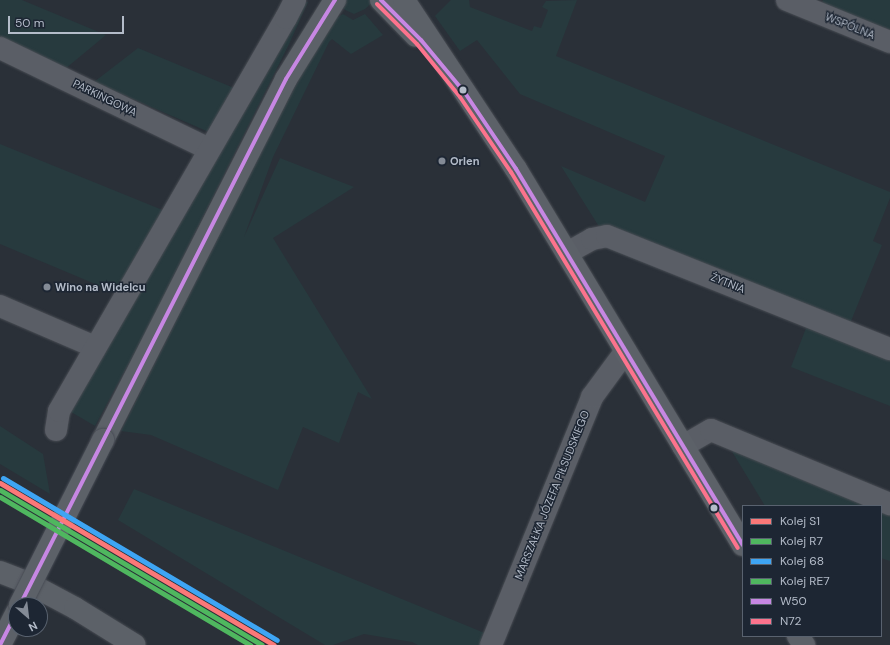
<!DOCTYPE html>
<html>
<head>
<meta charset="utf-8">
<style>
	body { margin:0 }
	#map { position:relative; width:890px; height:645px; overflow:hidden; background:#2a3038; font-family:"DM Sans",sans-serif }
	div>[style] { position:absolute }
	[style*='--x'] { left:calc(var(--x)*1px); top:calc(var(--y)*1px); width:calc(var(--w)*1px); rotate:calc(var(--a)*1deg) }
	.green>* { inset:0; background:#273a3e }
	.roads { filter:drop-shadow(0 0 1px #484c53) drop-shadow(0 0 1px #484c53) }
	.minor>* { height:22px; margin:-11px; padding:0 11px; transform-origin:11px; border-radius:11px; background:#5a5e66 }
	.major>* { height:22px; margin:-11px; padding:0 11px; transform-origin:11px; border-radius:11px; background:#5c6168 }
	.bridges { filter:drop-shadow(0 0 1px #484c55) drop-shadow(0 0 1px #484c55) }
	.major-bridge>* { height:22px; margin:-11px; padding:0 11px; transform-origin:11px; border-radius:11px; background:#5c6168 }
	.bus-1>* { height:4px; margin:-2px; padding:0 2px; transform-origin:2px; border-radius:2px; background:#c787e3 }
	.bus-2>* { height:4px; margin:-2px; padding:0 2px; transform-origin:2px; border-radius:2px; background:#fc738d }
	.rail-1>* { height:5px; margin:-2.5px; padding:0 2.5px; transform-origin:2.5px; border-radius:2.5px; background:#fb7878 }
	.rail-2>* { height:5px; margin:-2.5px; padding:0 2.5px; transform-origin:2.5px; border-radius:2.5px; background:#4fb75f }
	.rail-3>* { height:5px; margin:-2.5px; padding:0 2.5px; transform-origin:2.5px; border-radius:2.5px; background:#3ea5f4 }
	.rail-4>* { height:5px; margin:-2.5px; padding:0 2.5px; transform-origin:2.5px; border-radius:2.5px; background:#4fb75f }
	.dots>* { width:11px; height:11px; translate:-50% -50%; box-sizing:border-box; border:2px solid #1d2633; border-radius:50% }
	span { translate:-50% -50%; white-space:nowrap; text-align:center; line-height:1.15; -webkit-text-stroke:3px #1d2633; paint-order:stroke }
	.street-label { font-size:11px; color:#b4bcc9 }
	.poi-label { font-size:11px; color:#b4bcc9; font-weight:700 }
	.left { translate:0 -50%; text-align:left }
	.legend { position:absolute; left:742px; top:505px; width:140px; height:132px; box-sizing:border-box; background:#1d2633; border:1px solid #59626f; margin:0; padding:5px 7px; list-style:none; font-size:12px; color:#b4bcc9 }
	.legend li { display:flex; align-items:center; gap:8px; height:20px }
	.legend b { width:20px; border:1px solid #59626f }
	.north { position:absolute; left:8px; top:597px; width:40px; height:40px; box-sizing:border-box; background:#1d2633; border:1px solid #59626f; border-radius:50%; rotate:152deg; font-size:11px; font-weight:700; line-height:16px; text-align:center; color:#b4bcc9 }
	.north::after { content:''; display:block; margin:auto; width:14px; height:18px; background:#848b96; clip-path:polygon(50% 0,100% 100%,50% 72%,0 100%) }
	.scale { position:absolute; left:8px; top:16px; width:116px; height:18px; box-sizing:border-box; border:2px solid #b4bcc9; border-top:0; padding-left:5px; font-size:12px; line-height:14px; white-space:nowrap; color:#b4bcc9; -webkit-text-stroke:3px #1d2633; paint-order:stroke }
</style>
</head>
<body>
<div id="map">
	<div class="green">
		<div style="clip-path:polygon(0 0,22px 0,106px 35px,65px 69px,0 40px)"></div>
		<div style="clip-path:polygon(340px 0,375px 0,365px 9px,354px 14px,337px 6px)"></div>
		<div style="clip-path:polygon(451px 0,469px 0,470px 7px,532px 31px,534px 26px,541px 28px,548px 10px,542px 7px,546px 1px,577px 0,556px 56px,890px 192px,890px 198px,873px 241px,882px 245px,849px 326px,598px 225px,561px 166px,645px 202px,665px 156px,520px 94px,477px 40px,460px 51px,435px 16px)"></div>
		<div style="clip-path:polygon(823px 0,890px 0,890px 35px,821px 6px)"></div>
		<div style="clip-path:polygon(305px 2px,308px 2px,290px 42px,144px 335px,95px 426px,66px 409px)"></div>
		<div style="clip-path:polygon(333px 14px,338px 17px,343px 14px,353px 20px,365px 14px,383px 35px,351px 54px,332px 39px,329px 42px,273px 157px,244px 237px,280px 158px,354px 187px,273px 238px,372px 399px,358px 392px,339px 443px,303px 427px,278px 490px,151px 435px,121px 431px,261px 152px)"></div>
		<div style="clip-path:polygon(138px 48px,234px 88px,211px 133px,94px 82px)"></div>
		<div style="clip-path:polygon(0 144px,165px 211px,119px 294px,0 244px)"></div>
		<div style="clip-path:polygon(808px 323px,890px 357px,890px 406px,791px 367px)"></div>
		<div style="clip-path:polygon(0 426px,43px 454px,50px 494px,0 464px)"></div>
		<div style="clip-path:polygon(728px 445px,878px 506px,765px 506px)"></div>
		<div style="clip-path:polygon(134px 489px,487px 634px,482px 645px,418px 645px,412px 642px,364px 634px,333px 645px,325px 645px,118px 520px)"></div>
		<div style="clip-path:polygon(881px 507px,890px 511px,890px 561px,881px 558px)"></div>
	</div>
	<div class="roads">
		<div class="minor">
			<div style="--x:787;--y:0;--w:111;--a:22.2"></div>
			<div style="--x:0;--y:48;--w:232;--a:25.8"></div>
			<div style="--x:567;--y:253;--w:29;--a:-29"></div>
			<div style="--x:592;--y:239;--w:15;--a:-11"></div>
			<div style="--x:607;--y:236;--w:305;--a:21.8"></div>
			<div style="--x:0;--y:306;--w:103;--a:23.3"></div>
			<div style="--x:56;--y:430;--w:19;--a:-81"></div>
			<div style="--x:59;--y:411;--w:454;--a:-60"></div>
			<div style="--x:286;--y:18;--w:20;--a:-63"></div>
			<div style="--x:683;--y:446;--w:32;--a:-30"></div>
			<div style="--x:711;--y:430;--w:194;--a:22.5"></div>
			<div style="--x:491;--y:645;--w:268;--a:-67.8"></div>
			<div style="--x:592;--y:397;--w:56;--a:-53.7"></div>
		</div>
		<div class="major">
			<div style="--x:381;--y:0;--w:50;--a:45.8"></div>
			<div style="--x:404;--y:0;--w:203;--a:56.5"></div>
			<div style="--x:516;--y:169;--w:439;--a:58.9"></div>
			<div style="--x:103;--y:440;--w:405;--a:-63.1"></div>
			<div style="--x:286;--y:79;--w:93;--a:-58.2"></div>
			<div style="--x:0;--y:572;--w:30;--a:21"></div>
			<div style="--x:28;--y:583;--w:53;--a:28"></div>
			<div style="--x:75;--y:608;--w:70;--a:31.7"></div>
			<div style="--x:798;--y:636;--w:11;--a:56"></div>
			<div style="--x:0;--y:645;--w:36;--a:-63"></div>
		</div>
	</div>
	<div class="bridges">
		<div class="major-bridge">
			<div style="--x:20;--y:605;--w:185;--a:-63.3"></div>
		</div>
	</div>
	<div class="bus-1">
		<div style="--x:381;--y:0;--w:57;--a:45"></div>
		<div style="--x:421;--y:40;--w:69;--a:50.3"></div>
		<div style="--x:465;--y:93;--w:92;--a:56.1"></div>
		<div style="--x:516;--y:169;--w:439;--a:58.9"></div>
		<div style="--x:20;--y:605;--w:589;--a:-63.17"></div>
		<div style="--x:286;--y:79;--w:93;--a:-58.2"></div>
		<div style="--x:0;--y:645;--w:36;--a:-63"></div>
	</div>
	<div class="bus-2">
		<div style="--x:377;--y:4;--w:57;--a:45"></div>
		<div style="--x:417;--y:44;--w:68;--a:50.9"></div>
		<div style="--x:460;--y:97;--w:91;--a:55.8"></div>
		<div style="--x:511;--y:172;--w:439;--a:58.9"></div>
	</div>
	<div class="rail-1">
		<div style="--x:0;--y:483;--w:318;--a:30.6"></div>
	</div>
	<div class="rail-2">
		<div style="--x:0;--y:490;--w:304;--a:30.6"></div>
	</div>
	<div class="rail-3">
		<div style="--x:3;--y:478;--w:318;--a:30.6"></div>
	</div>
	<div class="rail-4">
		<div style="--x:0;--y:497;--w:291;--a:30.6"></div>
	</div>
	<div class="dots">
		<div style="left:463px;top:90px;background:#b4bcc9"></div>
		<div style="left:442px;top:161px;background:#848b96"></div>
		<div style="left:47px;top:287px;background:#848b96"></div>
		<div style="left:714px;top:508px;background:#b4bcc9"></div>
	</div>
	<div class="street-label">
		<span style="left:850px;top:26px;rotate:22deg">WSPÓLNA</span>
		<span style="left:105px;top:98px;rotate:26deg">PARKINGOWA</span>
		<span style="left:728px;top:283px;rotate:22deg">ŻYTNIA</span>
		<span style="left:552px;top:495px;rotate:-68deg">MARSZAŁKA JÓZEFA PIŁSUDSKIEGO</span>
	</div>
	<div class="poi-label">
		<span class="left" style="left:450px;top:161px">Orlen</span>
		<span class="left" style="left:55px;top:287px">Wino na Widelcu</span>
	</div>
	<ul class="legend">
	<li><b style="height:5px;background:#fb7878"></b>Kolej S1</li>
	<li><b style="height:5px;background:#4fb75f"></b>Kolej R7</li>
	<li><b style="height:5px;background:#3ea5f4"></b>Kolej 68</li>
	<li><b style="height:5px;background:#4fb75f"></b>Kolej RE7</li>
	<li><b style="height:5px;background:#c787e3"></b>W50</li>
	<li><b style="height:5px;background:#fc738d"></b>N72</li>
	</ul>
	<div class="north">N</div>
	<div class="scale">50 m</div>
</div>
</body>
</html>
